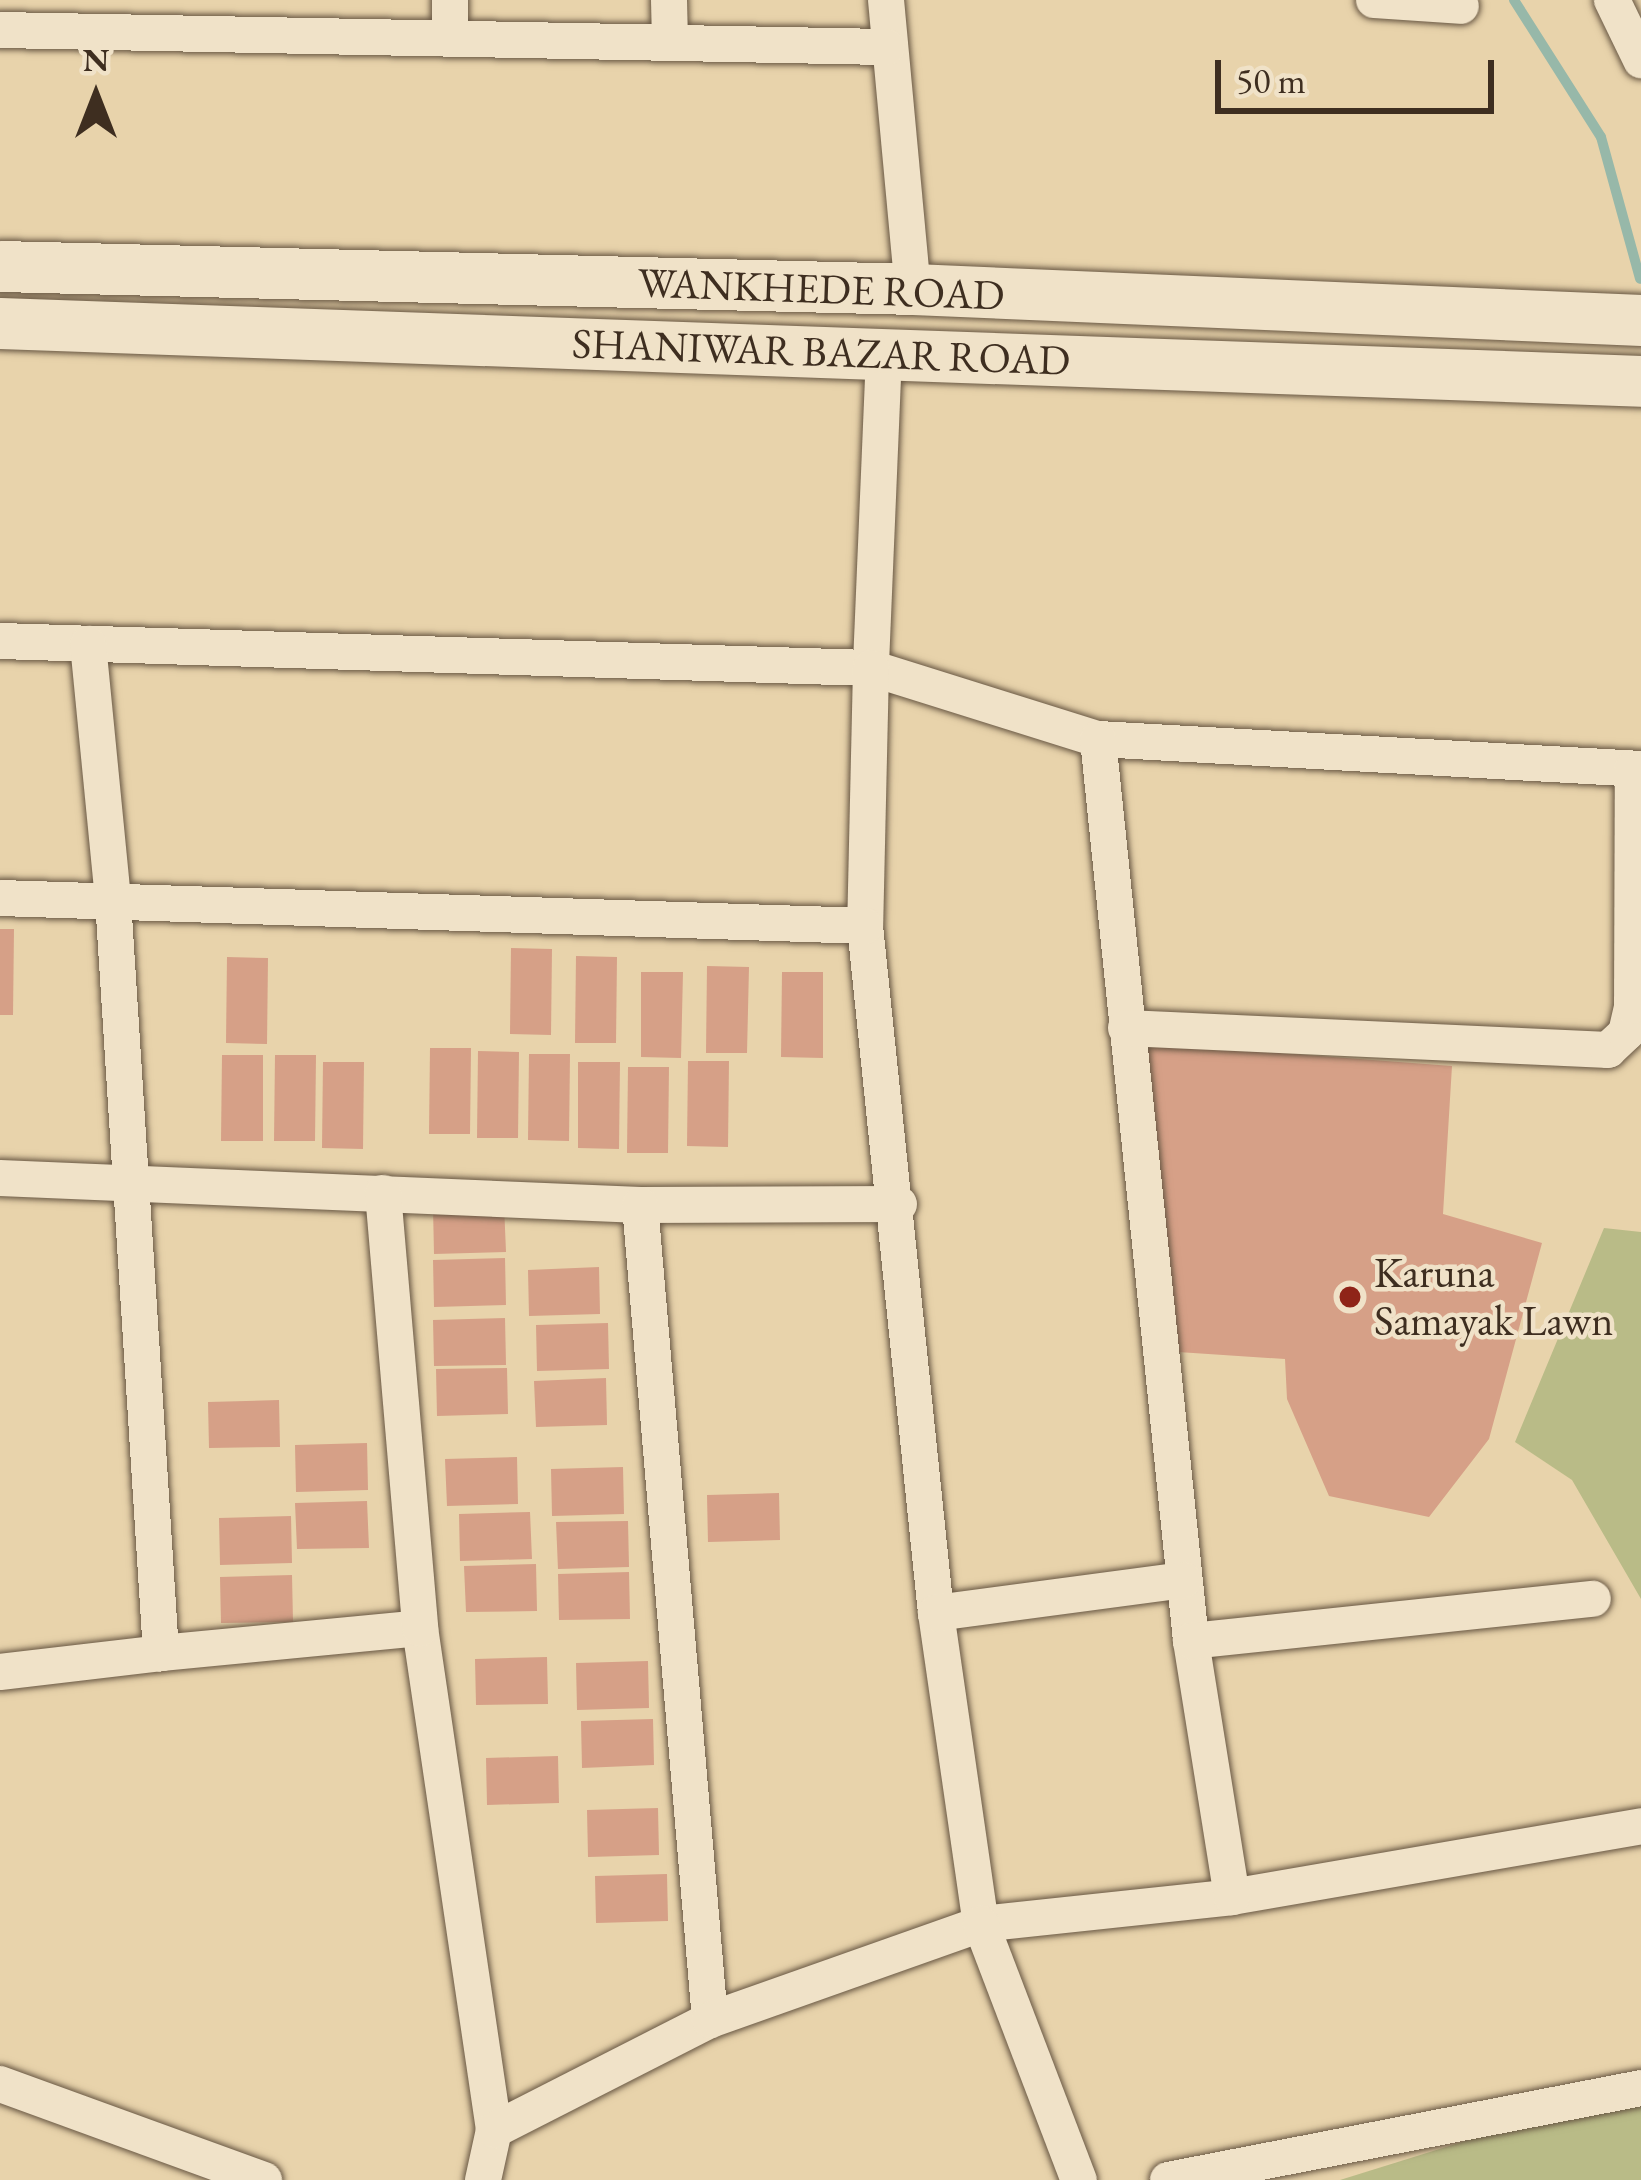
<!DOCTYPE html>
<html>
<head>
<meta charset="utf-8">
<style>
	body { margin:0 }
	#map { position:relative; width:1641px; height:2180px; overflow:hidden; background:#e8d3ab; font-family:"EB Garamond",serif }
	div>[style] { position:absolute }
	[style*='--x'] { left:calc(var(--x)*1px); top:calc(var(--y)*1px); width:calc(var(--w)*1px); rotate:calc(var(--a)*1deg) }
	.green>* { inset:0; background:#b9bb87 }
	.stream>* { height:10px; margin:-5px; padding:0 5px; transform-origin:5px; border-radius:5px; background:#97b8a9 }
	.building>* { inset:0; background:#d6a087 }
	.roads { filter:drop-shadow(0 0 3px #685743) drop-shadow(0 0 3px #685743) }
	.street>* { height:36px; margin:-18px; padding:0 18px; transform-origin:18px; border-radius:18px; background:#f0e2c8 }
	.secondary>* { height:51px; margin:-25.5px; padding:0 25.5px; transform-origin:25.5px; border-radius:25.5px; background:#f0e2c8 }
	.dots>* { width:33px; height:33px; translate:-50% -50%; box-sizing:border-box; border:6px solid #f0e2c8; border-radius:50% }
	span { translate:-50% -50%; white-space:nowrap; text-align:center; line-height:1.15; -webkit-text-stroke:9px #f0e2c8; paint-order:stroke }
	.street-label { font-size:42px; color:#3e2e20 }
	.poi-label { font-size:42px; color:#3e2e20 }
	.left { translate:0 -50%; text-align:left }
	.north { position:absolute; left:36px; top:36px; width:120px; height:120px; -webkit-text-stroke:9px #f0e2c8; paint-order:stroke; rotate:0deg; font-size:33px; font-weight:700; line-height:48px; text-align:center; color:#3e2e20 }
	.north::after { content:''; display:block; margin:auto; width:42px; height:54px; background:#3e2e20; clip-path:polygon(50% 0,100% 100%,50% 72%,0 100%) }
	.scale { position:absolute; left:1215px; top:60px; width:279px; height:54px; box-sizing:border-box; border:6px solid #3e2e20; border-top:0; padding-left:15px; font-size:36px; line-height:42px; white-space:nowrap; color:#3e2e20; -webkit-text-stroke:9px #f0e2c8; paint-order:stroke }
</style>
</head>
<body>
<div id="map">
	<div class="green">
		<div style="clip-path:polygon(1604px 1228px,1641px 1232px,1641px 1599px,1572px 1480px,1515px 1442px)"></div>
		<div style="clip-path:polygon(1641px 2086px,1641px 2180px,1340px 2180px)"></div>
	</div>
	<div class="stream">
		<div style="--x:1514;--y:0;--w:162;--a:57.6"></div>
		<div style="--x:1601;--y:137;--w:147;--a:74.6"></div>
	</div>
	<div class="building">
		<div style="clip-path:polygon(0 929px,14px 929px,13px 1015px,0 1015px)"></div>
		<div style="clip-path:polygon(511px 948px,552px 949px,551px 1035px,510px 1034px)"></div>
		<div style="clip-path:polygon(576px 956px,617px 957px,616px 1043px,575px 1043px)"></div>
		<div style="clip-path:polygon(227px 957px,268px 958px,267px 1044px,226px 1043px)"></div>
		<div style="clip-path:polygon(707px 966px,749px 967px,747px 1053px,706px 1053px)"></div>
		<div style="clip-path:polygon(641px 972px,683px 972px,681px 1058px,641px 1057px)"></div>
		<div style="clip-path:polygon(782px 972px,823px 972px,823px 1058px,781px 1057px)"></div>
		<div style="clip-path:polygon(1145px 1043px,1452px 1066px,1443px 1214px,1542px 1243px,1489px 1439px,1429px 1517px,1329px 1496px,1287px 1399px,1285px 1359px,1178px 1352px)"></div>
		<div style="clip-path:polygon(430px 1048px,471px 1048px,470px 1134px,429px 1134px)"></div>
		<div style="clip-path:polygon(478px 1051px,519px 1052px,518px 1138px,477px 1138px)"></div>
		<div style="clip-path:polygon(529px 1054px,570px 1054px,569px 1141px,528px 1140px)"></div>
		<div style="clip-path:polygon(222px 1055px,263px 1055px,263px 1141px,221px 1141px)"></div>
		<div style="clip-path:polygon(275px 1055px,316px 1055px,315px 1141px,274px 1141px)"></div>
		<div style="clip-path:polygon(688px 1061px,729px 1061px,728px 1147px,687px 1146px)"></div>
		<div style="clip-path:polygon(323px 1062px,364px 1062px,363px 1149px,322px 1148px)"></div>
		<div style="clip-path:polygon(578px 1062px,620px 1062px,619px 1149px,578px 1148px)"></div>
		<div style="clip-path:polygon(628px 1067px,669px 1067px,668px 1153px,627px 1153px)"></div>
		<div style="clip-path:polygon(504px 1205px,506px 1252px,434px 1254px,433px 1207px)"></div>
		<div style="clip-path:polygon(505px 1258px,506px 1305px,434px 1307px,433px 1260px)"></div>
		<div style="clip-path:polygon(599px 1267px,600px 1314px,529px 1316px,528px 1270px)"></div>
		<div style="clip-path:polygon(505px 1318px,506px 1365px,434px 1366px,433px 1320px)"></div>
		<div style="clip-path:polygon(608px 1323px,609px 1369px,537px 1371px,536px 1325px)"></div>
		<div style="clip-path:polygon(507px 1368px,508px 1414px,437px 1416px,436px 1369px)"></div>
		<div style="clip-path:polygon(606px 1378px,607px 1425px,536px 1427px,534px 1381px)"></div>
		<div style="clip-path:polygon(279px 1400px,280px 1447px,209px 1448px,208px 1402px)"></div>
		<div style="clip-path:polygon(367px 1443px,368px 1490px,296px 1492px,295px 1445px)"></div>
		<div style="clip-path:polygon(517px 1457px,518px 1504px,447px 1506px,445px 1459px)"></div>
		<div style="clip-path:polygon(623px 1467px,624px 1514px,552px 1516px,551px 1469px)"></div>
		<div style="clip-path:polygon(779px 1493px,780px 1540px,708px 1542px,707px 1495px)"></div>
		<div style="clip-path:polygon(367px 1501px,369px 1548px,297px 1549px,295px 1503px)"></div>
		<div style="clip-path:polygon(530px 1512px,532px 1559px,460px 1561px,459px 1514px)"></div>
		<div style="clip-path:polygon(291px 1516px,292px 1563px,220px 1565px,219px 1518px)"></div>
		<div style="clip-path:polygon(628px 1521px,629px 1567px,558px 1569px,556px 1522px)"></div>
		<div style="clip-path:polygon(536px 1564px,537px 1611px,466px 1612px,464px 1566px)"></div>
		<div style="clip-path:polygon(629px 1572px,630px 1619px,559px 1620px,558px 1574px)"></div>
		<div style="clip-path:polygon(292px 1575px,293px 1622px,221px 1623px,220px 1577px)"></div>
		<div style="clip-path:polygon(547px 1657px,548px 1704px,476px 1705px,475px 1659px)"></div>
		<div style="clip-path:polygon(648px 1661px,649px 1708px,577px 1710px,576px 1663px)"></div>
		<div style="clip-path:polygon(653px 1719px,654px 1765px,582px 1768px,581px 1721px)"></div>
		<div style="clip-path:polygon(558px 1756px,559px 1803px,487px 1805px,486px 1758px)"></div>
		<div style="clip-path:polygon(658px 1808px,659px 1855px,588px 1857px,587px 1810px)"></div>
		<div style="clip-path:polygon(667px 1874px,668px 1921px,596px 1923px,595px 1876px)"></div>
	</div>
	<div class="roads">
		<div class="street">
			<div style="--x:450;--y:0;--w:38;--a:90"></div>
			<div style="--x:669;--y:0;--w:41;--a:88.6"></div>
			<div style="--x:886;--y:0;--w:290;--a:84.7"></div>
			<div style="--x:1374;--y:0;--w:87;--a:3.9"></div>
			<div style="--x:1612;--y:0;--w:67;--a:64.2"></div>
			<div style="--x:0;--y:30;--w:887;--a:1.1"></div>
			<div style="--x:884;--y:354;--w:314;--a:92.4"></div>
			<div style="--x:871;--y:668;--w:238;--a:17.4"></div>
			<div style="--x:1098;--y:739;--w:544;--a:3.16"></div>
			<div style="--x:0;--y:641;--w:871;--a:1.78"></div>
			<div style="--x:871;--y:668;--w:258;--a:91.3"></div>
			<div style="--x:865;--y:926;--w:691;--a:84.1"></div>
			<div style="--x:936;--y:1613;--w:314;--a:81.8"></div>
			<div style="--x:981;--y:1924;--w:252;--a:-6.1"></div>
			<div style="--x:1232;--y:1897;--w:415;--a:-9.8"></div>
			<div style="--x:88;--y:644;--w:257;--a:84.4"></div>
			<div style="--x:113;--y:900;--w:755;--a:86.35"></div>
			<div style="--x:161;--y:1653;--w:260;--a:-5.5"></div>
			<div style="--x:420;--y:1628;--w:507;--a:81.61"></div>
			<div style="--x:1098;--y:739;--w:907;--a:84.11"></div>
			<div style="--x:1191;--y:1641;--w:259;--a:80.9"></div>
			<div style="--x:0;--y:898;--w:865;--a:1.85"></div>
			<div style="--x:1126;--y:1028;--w:483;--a:2.6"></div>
			<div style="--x:1608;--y:1050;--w:25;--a:-43"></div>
			<div style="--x:1626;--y:1033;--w:28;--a:-77"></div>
			<div style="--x:1632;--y:1006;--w:237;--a:-89.8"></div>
			<div style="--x:0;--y:1178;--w:641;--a:2.42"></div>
			<div style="--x:640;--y:1205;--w:259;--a:-0.2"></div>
			<div style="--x:383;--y:1193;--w:437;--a:85.1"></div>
			<div style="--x:640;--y:1205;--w:818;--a:85.09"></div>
			<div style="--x:936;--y:1613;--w:250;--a:-7.6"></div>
			<div style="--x:1191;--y:1641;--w:404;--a:-6"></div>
			<div style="--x:0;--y:1672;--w:162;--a:-6.7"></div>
			<div style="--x:0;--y:2084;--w:281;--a:20"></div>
			<div style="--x:483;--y:2180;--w:51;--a:-77.6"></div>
			<div style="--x:494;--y:2130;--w:242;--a:-27"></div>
			<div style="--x:710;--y:2020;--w:288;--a:-19.5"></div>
			<div style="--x:981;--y:1924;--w:274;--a:69.1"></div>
			<div style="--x:1168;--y:2180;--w:482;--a:-11"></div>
		</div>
		<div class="secondary">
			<div style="--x:0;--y:266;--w:913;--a:1.44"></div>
			<div style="--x:913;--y:289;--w:729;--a:2.44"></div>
			<div style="--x:0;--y:323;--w:1642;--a:2.02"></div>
		</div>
	</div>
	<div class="dots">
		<div style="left:1350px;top:1297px;background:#8f2418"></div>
	</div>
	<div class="street-label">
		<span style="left:821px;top:289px;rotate:2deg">WANKHEDE ROAD</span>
		<span style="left:821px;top:352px;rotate:2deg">SHANIWAR BAZAR ROAD</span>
	</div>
	<div class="poi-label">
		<span class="left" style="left:1374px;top:1297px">Karuna<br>Samayak Lawn</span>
	</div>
	<div class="north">N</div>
	<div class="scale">50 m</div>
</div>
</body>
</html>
